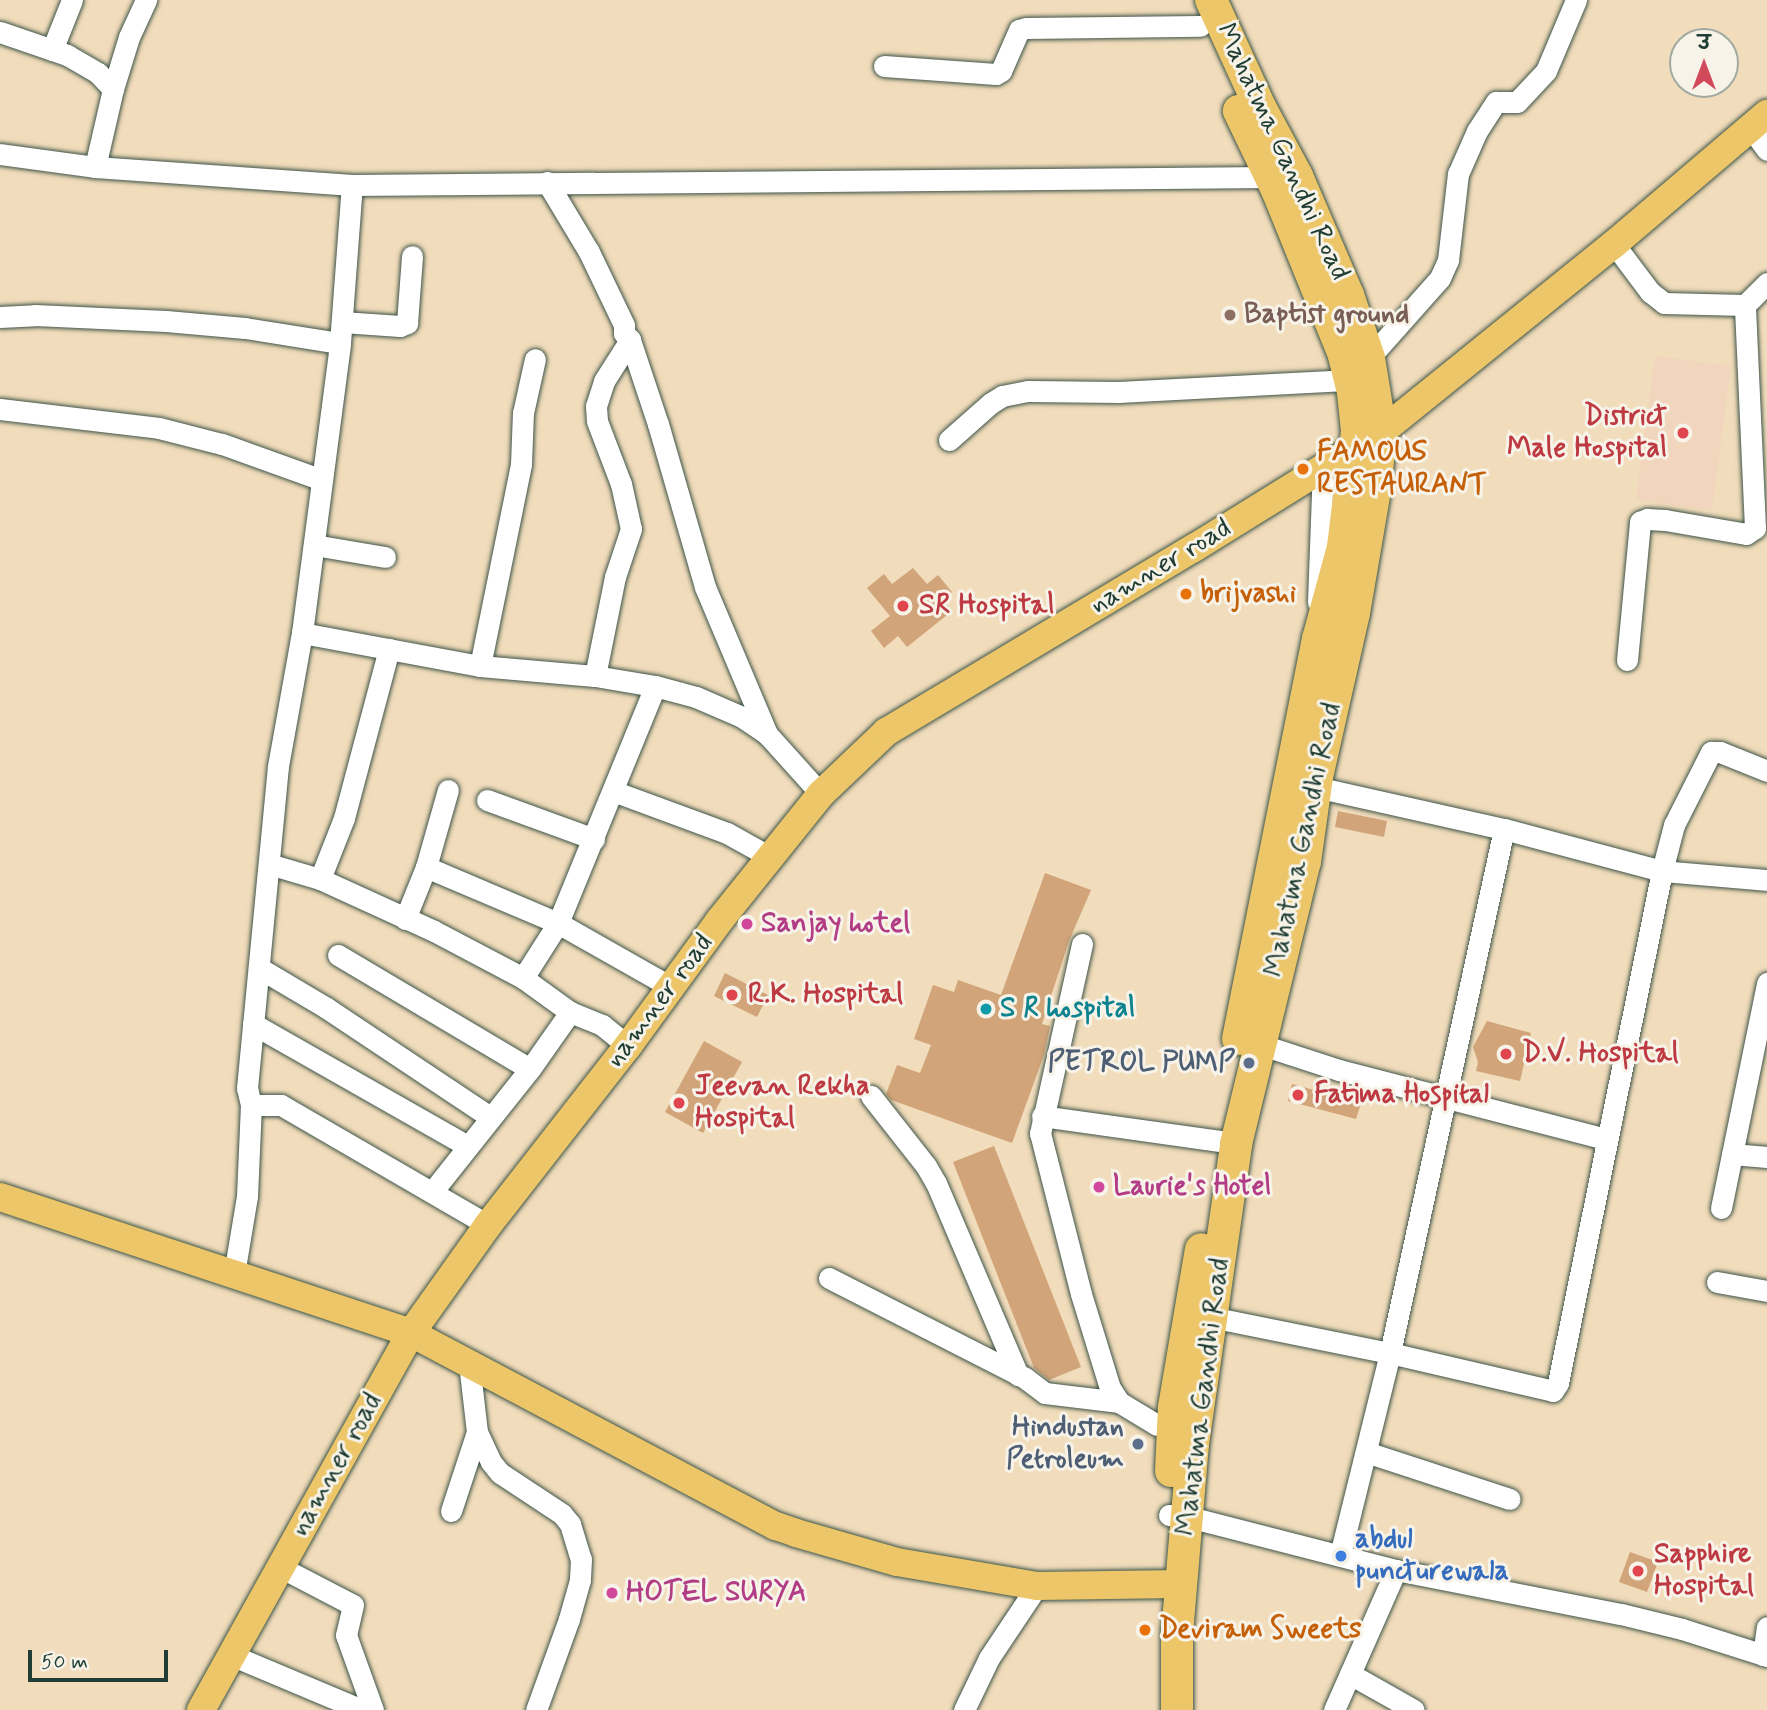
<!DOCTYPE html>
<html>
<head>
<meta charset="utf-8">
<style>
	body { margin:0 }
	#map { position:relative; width:1767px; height:1710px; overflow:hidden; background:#f1dcbb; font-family:Mynerve,"Playpen Sans Deva",sans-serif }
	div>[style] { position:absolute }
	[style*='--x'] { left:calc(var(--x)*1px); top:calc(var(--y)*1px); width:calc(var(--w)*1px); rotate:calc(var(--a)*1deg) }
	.built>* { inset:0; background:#f1d5bd }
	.building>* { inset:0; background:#d1a479 }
	.roads { filter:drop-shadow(0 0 2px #3e5548) drop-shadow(0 0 2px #3e5548) }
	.minor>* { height:21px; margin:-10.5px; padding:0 10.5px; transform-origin:10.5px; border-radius:10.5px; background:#fff }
	.major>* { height:28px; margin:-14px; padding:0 14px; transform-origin:14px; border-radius:14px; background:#ecc669 }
	.highway>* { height:32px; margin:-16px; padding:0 16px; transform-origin:16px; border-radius:16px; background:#ecc669 }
	.dots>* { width:19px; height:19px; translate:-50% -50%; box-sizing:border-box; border:4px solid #f7f3e8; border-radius:50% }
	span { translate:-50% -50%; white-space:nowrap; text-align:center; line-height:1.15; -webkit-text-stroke:6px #f7f3e8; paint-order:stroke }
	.street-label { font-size:28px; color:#1f3d34 }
	.education-label { font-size:28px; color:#785e54; font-weight:700 }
	.left { translate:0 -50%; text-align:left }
	.health-label { font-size:28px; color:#be3a42; font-weight:700 }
	.right { translate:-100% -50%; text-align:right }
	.food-label { font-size:28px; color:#c56008; font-weight:700 }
	.hotel-label { font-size:28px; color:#b23c85; font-weight:700 }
	.culture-label { font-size:28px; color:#0d838f; font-weight:700 }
	.service-label { font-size:28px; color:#4e5e75; font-weight:700 }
	.shop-label { font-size:28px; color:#366cbe; font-weight:700 }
	.north { position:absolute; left:1669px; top:28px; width:70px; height:70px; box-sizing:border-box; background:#f7f3e8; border:2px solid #a1aaa0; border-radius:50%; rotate:0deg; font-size:19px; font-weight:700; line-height:28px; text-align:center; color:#1f3d34 }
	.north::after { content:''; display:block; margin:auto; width:24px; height:32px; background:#d1495b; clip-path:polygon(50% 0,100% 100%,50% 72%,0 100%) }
	.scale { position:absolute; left:28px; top:1650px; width:140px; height:32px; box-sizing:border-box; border:4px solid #1f3d34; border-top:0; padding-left:9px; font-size:21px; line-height:24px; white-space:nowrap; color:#1f3d34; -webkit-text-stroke:5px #f7f3e8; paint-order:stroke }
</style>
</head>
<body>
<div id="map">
	<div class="built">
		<div style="clip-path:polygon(1655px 356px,1731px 366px,1712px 510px,1636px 500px)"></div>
	</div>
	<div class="building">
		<div style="clip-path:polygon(913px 568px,927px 584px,938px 575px,952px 592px,943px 599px,952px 611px,907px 647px,898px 636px,884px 648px,871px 631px,890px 616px,867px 588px,884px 574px,892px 584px)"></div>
		<div style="clip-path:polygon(1338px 811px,1387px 821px,1384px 837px,1335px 827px)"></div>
		<div style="clip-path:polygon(1045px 873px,1091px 890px,1069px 941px,1042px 1024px,1050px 1026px,1044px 1055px,1012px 1143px,891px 1100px,886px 1094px,897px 1065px,920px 1073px,931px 1045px,914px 1039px,933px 985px,954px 992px,958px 980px,1001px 995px)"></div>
		<div style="clip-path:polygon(725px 973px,768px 995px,757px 1017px,714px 996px)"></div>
		<div style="clip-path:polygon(1487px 1021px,1531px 1033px,1520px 1081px,1476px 1071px,1478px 1062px,1473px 1047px)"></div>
		<div style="clip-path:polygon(704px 1041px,742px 1062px,703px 1133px,665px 1112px)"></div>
		<div style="clip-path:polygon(1292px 1084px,1361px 1103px,1356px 1119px,1288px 1101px)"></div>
		<div style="clip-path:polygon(994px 1146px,1081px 1367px,1049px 1380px,1034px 1368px,953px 1162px)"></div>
		<div style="clip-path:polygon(1630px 1552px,1658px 1562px,1647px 1592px,1619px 1582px)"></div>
	</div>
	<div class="roads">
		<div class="minor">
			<div style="--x:0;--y:32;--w:71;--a:18.9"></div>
			<div style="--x:67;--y:55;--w:36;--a:30"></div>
			<div style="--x:98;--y:73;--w:22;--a:47"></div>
			<div style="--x:113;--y:89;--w:80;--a:103"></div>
			<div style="--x:95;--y:167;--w:258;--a:4"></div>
			<div style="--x:352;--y:185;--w:918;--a:-0.5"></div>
			<div style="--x:52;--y:50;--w:54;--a:-68.2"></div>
			<div style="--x:884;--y:66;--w:112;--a:4.1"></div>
			<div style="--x:996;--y:74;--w:6;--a:-31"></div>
			<div style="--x:1001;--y:71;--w:45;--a:-66.3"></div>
			<div style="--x:1019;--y:30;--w:7;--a:-16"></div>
			<div style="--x:1026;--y:28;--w:174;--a:-0.7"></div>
			<div style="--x:113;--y:89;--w:54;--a:-72.9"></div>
			<div style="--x:129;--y:37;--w:41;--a:-65.3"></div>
			<div style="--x:1751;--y:128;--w:27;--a:54"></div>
			<div style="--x:0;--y:154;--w:96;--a:7.8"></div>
			<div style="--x:547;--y:182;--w:82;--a:59"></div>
			<div style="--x:589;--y:252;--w:81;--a:64.4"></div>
			<div style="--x:624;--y:325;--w:8;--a:90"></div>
			<div style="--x:624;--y:333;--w:9;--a:49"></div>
			<div style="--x:630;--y:340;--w:89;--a:71.6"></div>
			<div style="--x:658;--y:424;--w:170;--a:73.9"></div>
			<div style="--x:705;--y:587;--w:160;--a:67.1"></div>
			<div style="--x:1614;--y:244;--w:60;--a:53.1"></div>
			<div style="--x:1650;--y:292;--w:18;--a:38"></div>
			<div style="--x:1664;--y:303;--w:81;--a:1.4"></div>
			<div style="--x:1745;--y:305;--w:31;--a:-45"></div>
			<div style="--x:0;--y:317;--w:35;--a:-3"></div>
			<div style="--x:35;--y:315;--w:131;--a:2.6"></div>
			<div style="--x:166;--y:321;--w:79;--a:5.1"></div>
			<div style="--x:245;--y:328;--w:96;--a:9"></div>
			<div style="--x:342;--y:322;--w:58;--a:3.9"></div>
			<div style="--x:400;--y:326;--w:8;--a:-23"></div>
			<div style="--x:407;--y:323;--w:67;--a:-85.7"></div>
			<div style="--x:1369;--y:358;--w:107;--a:-48.4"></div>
			<div style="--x:1440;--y:278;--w:20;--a:-66"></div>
			<div style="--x:1448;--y:260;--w:87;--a:-83.4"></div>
			<div style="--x:1458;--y:174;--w:47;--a:-66.2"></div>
			<div style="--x:1477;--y:131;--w:35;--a:-57"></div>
			<div style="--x:1496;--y:102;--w:21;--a:0"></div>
			<div style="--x:1517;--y:102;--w:42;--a:-46.9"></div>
			<div style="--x:1546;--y:71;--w:77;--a:-67.1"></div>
			<div style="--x:0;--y:409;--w:160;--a:6.8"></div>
			<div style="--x:159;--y:428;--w:65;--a:14.3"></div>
			<div style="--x:222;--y:444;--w:106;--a:19.8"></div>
			<div style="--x:949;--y:440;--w:56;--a:-41.4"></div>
			<div style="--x:991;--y:403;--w:13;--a:-32"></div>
			<div style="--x:1002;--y:396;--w:26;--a:-11"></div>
			<div style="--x:1028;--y:391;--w:91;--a:0.6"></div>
			<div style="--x:1119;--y:392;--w:231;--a:-3"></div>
			<div style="--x:314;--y:545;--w:72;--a:9.6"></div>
			<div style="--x:1318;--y:602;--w:135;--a:-87.9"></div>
			<div style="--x:302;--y:633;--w:181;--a:10.5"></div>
			<div style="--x:480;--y:666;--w:115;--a:5"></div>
			<div style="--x:595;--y:676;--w:61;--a:9.5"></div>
			<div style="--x:655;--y:686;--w:42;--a:15"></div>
			<div style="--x:696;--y:697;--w:50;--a:23.5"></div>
			<div style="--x:742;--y:717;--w:30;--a:34"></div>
			<div style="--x:767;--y:734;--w:81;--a:48"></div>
			<div style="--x:1627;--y:660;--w:139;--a:-84.6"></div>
			<div style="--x:1640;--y:522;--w:8;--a:-23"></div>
			<div style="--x:1647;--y:519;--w:18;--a:3"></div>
			<div style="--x:1665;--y:520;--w:82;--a:9.8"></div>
			<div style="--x:1746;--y:534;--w:11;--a:-34"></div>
			<div style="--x:1755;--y:528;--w:223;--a:-92.6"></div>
			<div style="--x:480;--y:666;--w:206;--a:-78.5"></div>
			<div style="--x:521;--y:464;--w:51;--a:-87.8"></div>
			<div style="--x:523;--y:413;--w:55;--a:-77.5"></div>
			<div style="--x:595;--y:676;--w:101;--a:-78.6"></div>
			<div style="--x:615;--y:577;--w:51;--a:-71.6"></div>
			<div style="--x:631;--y:529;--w:46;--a:-102.5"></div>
			<div style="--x:621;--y:484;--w:67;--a:-110.9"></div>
			<div style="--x:597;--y:421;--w:15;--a:-94"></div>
			<div style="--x:596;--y:406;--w:26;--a:-72"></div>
			<div style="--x:604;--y:381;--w:49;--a:-57.6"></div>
			<div style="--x:1316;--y:787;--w:193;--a:12.6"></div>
			<div style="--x:1504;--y:829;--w:163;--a:14.9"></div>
			<div style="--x:1662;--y:871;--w:48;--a:-75.4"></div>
			<div style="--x:1674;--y:825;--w:82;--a:-63.1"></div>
			<div style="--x:1711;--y:752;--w:9;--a:0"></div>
			<div style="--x:1720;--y:752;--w:51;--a:22"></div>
			<div style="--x:613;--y:791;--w:121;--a:20.2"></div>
			<div style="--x:727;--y:833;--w:49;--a:29.2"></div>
			<div style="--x:487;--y:800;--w:114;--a:20"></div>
			<div style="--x:269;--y:864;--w:53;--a:16.4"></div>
			<div style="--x:320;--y:879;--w:125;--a:24.5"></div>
			<div style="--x:434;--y:931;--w:101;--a:27.8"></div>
			<div style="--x:523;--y:978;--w:58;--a:35.9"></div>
			<div style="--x:570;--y:1012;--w:35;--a:22"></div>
			<div style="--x:602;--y:1025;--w:33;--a:39"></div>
			<div style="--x:426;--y:867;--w:143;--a:23"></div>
			<div style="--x:558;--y:923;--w:130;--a:29.5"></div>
			<div style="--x:320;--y:879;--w:66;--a:-68.5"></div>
			<div style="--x:344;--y:818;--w:175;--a:-75.1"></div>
			<div style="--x:405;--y:919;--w:56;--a:-68"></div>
			<div style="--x:426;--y:867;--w:80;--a:-74.1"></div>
			<div style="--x:1082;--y:944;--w:194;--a:102.5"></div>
			<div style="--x:1040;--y:1133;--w:166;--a:75.7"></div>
			<div style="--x:1081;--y:1294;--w:98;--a:72.9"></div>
			<div style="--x:1110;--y:1388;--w:17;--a:57"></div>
			<div style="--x:1119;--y:1402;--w:44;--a:31.2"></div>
			<div style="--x:338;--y:955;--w:223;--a:30.7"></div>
			<div style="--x:259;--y:968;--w:77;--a:30.6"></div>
			<div style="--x:325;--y:1007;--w:198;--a:33.7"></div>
			<div style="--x:523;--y:978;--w:65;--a:-57.5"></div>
			<div style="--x:558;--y:923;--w:256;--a:-67.7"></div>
			<div style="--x:253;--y:1024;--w:245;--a:29.6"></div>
			<div style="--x:1259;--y:1044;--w:84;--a:18"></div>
			<div style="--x:1339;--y:1070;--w:276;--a:14.5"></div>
			<div style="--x:871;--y:1096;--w:89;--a:51.8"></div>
			<div style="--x:926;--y:1166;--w:20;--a:60"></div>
			<div style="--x:936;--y:1183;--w:209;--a:66.9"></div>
			<div style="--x:251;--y:1105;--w:30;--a:0"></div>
			<div style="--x:281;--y:1105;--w:239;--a:30.1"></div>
			<div style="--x:1042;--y:1116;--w:180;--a:8"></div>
			<div style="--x:1732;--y:1154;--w:35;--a:5"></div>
			<div style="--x:432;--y:1192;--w:157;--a:-51.5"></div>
			<div style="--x:530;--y:1069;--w:70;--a:-54.9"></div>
			<div style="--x:1721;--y:1208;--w:230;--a:-78.4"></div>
			<div style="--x:234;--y:1274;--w:79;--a:-80.5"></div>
			<div style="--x:247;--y:1196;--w:91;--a:-87.5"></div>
			<div style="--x:251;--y:1105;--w:17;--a:-103"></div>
			<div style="--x:247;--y:1088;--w:323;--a:-84.5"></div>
			<div style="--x:278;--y:766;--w:135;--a:-79.8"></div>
			<div style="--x:302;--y:633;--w:292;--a:-82.5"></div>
			<div style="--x:340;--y:343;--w:158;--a:-85.7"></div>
			<div style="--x:829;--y:1278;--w:220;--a:27"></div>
			<div style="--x:1025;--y:1378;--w:25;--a:37"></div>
			<div style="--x:1045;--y:1393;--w:75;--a:6.9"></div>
			<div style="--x:1717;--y:1282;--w:51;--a:10.2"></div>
			<div style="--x:1211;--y:1317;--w:183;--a:11.4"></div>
			<div style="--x:1390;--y:1353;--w:167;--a:13.1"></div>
			<div style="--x:1553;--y:1391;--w:9;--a:-58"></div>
			<div style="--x:1558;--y:1383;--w:522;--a:-78.52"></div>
			<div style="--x:1662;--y:871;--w:105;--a:4.9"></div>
			<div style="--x:469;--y:1363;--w:69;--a:83.4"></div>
			<div style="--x:477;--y:1432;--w:33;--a:65"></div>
			<div style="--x:491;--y:1462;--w:14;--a:51"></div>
			<div style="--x:500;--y:1473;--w:74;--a:33.5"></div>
			<div style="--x:562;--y:1514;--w:13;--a:51"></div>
			<div style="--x:570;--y:1524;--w:37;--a:73"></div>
			<div style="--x:581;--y:1559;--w:21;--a:93"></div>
			<div style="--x:580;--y:1580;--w:41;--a:105.8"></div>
			<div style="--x:569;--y:1619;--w:97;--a:109.9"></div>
			<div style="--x:1366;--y:1452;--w:151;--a:18.1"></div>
			<div style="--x:451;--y:1511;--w:83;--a:-71.8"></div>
			<div style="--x:1169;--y:1515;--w:20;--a:6"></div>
			<div style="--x:1189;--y:1517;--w:214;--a:14.4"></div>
			<div style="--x:1396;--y:1570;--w:229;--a:11.1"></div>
			<div style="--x:1621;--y:1614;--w:63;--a:13.8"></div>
			<div style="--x:1682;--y:1629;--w:89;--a:17.6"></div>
			<div style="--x:1340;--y:1555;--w:208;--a:-76.1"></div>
			<div style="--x:1390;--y:1353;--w:536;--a:-77.73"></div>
			<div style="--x:280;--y:1567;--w:82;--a:27.5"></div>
			<div style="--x:353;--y:1605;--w:31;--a:103"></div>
			<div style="--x:346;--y:1635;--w:80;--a:70.2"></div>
			<div style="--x:231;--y:1655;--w:142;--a:22.8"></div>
			<div style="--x:1763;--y:1655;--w:28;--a:-82"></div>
			<div style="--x:1350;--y:1674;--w:73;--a:29.4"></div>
			<div style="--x:964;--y:1710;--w:58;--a:-64.3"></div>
			<div style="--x:989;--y:1658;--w:87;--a:-56.3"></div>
			<div style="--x:1334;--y:1710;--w:153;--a:-66.1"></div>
		</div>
		<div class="major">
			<div style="--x:0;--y:1197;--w:433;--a:18.3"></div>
			<div style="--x:411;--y:1333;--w:413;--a:27.9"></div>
			<div style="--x:776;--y:1526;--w:21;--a:19"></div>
			<div style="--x:796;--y:1533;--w:105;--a:16"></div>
			<div style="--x:897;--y:1562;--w:142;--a:9.7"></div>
			<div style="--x:1037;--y:1586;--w:145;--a:-0.8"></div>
			<div style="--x:201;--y:1710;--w:432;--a:-60.9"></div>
			<div style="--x:411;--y:1333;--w:133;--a:-54.5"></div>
			<div style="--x:488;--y:1225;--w:227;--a:-52"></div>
			<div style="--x:628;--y:1046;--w:155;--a:-53.9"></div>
			<div style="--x:719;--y:921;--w:163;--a:-51.2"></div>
			<div style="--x:821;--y:794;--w:90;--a:-43.6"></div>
			<div style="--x:886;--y:732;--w:359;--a:-30.9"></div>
			<div style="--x:1194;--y:548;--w:220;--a:-31.8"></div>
			<div style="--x:1381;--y:432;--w:299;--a:-38.9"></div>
			<div style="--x:1614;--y:244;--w:201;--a:-40.4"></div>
		</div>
		<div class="highway">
			<div style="--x:1238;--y:1039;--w:408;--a:-78.7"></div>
			<div style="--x:1318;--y:639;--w:95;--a:-74.8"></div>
			<div style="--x:1343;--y:547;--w:117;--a:-83.1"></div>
			<div style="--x:1357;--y:431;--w:39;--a:-96"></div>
			<div style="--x:1353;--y:392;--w:38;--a:-104"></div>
			<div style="--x:1344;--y:355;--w:178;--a:-112.1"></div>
			<div style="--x:1277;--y:190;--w:88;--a:-115.7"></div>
			<div style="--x:1171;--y:1471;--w:64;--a:-87.3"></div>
			<div style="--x:1174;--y:1407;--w:160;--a:-80.3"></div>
			<div style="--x:1177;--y:1710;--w:76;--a:-90"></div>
			<div style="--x:1177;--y:1634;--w:191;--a:-85.2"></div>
			<div style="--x:1193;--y:1444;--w:303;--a:-81.8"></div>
			<div style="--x:1236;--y:1144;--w:290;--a:-76.3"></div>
			<div style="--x:1305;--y:862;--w:86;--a:-82"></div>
			<div style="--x:1317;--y:777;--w:168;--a:-77.3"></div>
			<div style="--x:1354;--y:613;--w:125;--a:-80.3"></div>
			<div style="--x:1375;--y:490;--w:58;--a:-84.1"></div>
			<div style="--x:1381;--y:432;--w:75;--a:-99.2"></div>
			<div style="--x:1369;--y:358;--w:66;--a:-108.4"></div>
			<div style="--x:1348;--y:295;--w:129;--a:-113.2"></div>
			<div style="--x:1297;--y:176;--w:76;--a:-118.2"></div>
			<div style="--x:1261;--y:109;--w:120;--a:-114.6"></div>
		</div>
	</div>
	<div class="dots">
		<div style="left:1230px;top:315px;background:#8d6e63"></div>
		<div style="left:1683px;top:433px;background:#e0444e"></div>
		<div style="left:1303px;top:469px;background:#e8710a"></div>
		<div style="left:1186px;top:594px;background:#e8710a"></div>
		<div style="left:903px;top:606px;background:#e0444e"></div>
		<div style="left:747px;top:924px;background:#d1479c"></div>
		<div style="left:732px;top:995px;background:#e0444e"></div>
		<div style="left:986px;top:1009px;background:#0f9aa8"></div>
		<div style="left:1506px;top:1054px;background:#e0444e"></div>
		<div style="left:1249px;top:1063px;background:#5c6f8a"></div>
		<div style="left:1298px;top:1095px;background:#e0444e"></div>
		<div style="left:679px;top:1103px;background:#e0444e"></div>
		<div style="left:1099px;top:1187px;background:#d1479c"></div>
		<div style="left:1138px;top:1444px;background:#5c6f8a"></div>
		<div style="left:1341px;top:1556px;background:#3f7fe0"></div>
		<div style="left:1638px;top:1571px;background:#e0444e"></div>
		<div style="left:612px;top:1593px;background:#d1479c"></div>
		<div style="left:1145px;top:1630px;background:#e8710a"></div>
	</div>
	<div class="street-label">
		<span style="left:1282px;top:152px;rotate:65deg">Mahatma Gandhi Road</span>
		<span style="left:1161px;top:567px;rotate:-31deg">namner road</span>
		<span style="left:1304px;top:840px;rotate:-78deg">Mahatma Gandhi Road</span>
		<span style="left:660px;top:1001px;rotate:-53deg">namner road</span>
		<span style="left:1204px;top:1397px;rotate:-83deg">Mahatma Gandhi Road</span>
		<span style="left:337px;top:1465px;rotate:-61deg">namner road</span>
	</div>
	<div class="education-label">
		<span class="left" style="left:1244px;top:315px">Baptist ground</span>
	</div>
	<div class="health-label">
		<span class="right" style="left:1667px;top:433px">District<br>Male Hospital</span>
		<span class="left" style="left:919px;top:606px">SR Hospital</span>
		<span class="left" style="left:748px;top:995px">R.K. Hospital</span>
		<span class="left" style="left:1522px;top:1054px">D.V. Hospital</span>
		<span class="left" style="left:695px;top:1103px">Jeevan Rekha<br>Hospital</span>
		<span class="left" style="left:1314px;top:1095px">Fatima Hospital</span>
		<span class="left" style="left:1654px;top:1571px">Sapphire<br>Hospital</span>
	</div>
	<div class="food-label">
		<span class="left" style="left:1317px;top:469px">FAMOUS<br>RESTAURANT</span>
		<span class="left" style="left:1200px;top:594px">brijvashi</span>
		<span class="left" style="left:1159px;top:1630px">Deviram Sweets</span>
	</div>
	<div class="hotel-label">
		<span class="left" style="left:761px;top:924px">Sanjay hotel</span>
		<span class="left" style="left:1113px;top:1187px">Laurie's Hotel</span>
		<span class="left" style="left:626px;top:1593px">HOTEL SURYA</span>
	</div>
	<div class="culture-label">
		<span class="left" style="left:1000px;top:1009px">S R hospital</span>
	</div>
	<div class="service-label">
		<span class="right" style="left:1235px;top:1063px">PETROL PUMP</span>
		<span class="right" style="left:1124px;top:1444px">Hindustan<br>Petroleum</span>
	</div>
	<div class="shop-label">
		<span class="left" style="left:1355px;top:1556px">abdul<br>puncturewala</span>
	</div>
	<div class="north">उ</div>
	<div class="scale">50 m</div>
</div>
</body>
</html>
